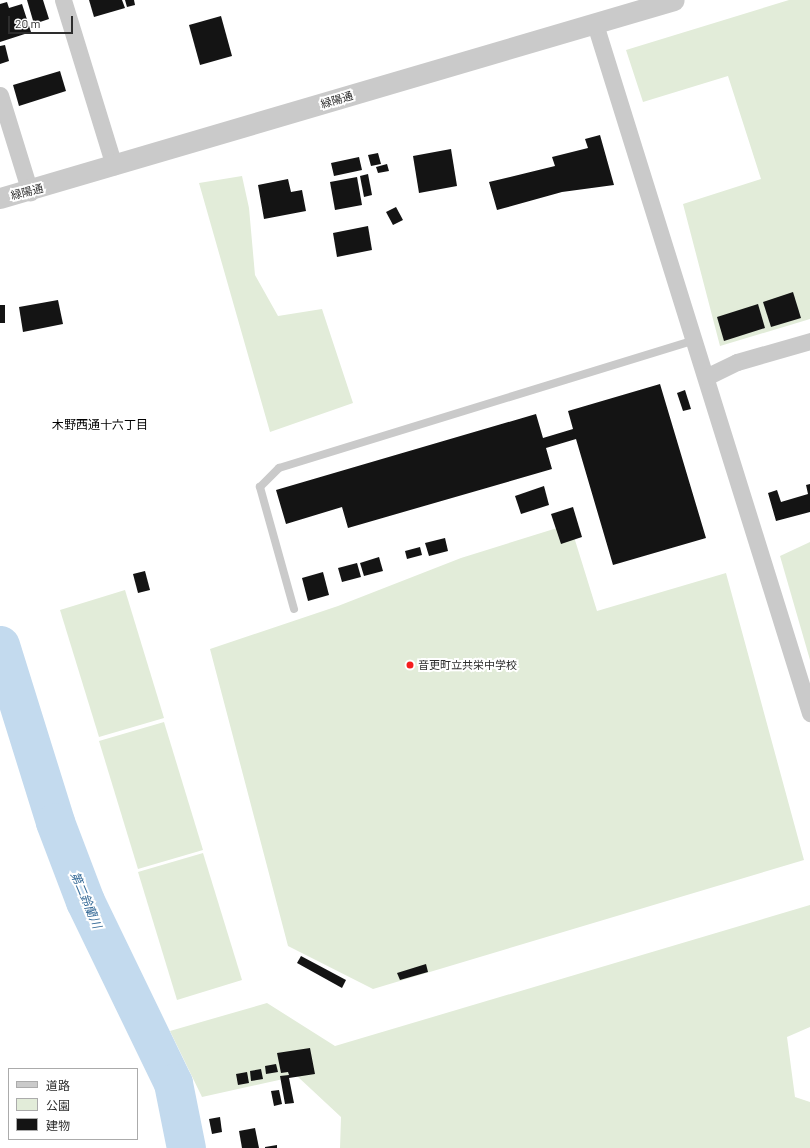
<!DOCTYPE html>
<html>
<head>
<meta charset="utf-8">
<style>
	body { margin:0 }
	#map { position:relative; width:810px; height:1148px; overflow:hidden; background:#fff; font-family:Barlow,"Noto Sans JP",sans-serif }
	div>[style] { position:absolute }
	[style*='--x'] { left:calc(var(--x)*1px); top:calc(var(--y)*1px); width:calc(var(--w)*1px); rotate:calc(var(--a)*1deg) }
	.green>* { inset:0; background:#e2ecd9 }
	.river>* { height:39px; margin:-19.5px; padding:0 19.5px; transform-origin:19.5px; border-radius:19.5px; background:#c3daee }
	.building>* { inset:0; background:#141414 }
	.service>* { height:8px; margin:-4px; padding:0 4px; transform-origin:4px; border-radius:4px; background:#cacaca }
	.minor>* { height:17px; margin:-8.5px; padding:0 8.5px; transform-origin:8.5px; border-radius:8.5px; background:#cacaca }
	.tertiary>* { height:21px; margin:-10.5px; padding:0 10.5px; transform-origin:10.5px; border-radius:10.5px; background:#cacaca }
	.dots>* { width:11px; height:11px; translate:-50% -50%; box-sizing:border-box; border:2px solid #fff; border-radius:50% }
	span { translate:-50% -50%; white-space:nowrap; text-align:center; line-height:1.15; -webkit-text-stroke:4px #fff; paint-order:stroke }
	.street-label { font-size:11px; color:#2d2d2d }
	.poi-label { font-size:11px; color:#2d2d2d }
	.left { translate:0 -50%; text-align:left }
	.neighbourhood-label { font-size:12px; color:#000 }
	.water-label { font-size:12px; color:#346996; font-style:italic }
	.legend { position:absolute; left:8px; top:1068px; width:130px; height:72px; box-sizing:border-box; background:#fff; border:1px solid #ababab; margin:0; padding:5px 7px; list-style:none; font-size:12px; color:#2d2d2d }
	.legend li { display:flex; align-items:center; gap:8px; height:20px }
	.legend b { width:20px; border:1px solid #ababab }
	.scale { position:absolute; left:8px; top:16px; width:65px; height:18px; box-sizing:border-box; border:2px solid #2d2d2d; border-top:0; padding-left:5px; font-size:12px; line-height:14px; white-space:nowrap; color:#2d2d2d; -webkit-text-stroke:3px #fff; paint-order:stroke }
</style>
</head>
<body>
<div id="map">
	<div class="green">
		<div style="clip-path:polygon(789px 0,810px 0,810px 319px,720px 346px,683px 204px,761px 179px,728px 76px,643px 102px,626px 50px)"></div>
		<div style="clip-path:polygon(242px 176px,249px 208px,255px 275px,278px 316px,322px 309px,353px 403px,270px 432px,199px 183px)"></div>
		<div style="clip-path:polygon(570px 524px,597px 611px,726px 573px,804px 860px,373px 989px,288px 946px,210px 649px,338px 606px,461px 558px)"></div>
		<div style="clip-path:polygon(810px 542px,810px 660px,780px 556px)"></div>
		<div style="clip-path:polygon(125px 590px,164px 718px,99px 737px,60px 610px)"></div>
		<div style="clip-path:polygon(164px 722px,203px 850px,138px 869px,99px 741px)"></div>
		<div style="clip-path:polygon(203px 853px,242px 980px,177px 1000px,138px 872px)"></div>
		<div style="clip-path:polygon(810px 905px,810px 1027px,787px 1037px,795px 1097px,810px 1102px,810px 1148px,340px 1148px,341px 1117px,297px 1076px,202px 1097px,170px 1031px,267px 1003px,335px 1046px)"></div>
	</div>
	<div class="river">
		<div style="--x:0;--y:645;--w:185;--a:72.7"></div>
		<div style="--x:55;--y:822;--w:85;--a:69.2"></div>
		<div style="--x:85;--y:901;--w:202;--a:64.2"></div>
		<div style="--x:173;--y:1083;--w:66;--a:78.7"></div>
	</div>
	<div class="building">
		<div style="clip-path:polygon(27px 0,43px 0,49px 19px,34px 24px)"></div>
		<div style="clip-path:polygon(89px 0,122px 0,125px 8px,94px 17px)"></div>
		<div style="clip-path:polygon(125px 0,134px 0,135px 5px,127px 7px)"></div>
		<div style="clip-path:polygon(7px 2px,9px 8px,22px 4px,31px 32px,0 42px,0 4px)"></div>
		<div style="clip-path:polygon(221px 16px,232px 56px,200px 65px,189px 25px)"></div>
		<div style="clip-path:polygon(5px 45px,9px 61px,0 64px,0 46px)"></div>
		<div style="clip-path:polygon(60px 71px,66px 91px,19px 106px,13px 85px)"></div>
		<div style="clip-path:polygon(600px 135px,614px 185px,562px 192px,497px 210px,489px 182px,555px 166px,552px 157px,588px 148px,585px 139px)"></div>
		<div style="clip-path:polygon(451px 149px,457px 186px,419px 193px,413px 156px)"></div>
		<div style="clip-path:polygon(378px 153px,381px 164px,371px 166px,368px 155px)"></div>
		<div style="clip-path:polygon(359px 157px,362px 170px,334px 176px,331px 163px)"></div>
		<div style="clip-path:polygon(387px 164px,389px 171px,378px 173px,376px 167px)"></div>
		<div style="clip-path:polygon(368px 174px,372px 195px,364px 197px,360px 176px)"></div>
		<div style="clip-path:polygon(357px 177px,362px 205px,335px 210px,330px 182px)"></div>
		<div style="clip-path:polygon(288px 179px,291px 192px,302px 190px,306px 211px,264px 219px,258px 185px)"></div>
		<div style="clip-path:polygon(396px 207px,403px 220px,393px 225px,386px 212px)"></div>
		<div style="clip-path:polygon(368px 226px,372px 250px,337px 257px,333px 233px)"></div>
		<div style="clip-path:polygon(793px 292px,801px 318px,771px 327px,763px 302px)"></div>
		<div style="clip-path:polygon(58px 300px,63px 324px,23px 332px,19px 307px)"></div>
		<div style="clip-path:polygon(758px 304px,765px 328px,724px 341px,717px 317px)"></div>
		<div style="clip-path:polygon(0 305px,5px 305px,5px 323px,0 323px)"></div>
		<div style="clip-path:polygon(660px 384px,706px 538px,613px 565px,576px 439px,546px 448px,552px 469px,348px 528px,342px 507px,286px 524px,276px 490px,536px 414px,543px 438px,573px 429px,568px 411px)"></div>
		<div style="clip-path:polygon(685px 390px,691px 409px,683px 411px,677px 393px)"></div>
		<div style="clip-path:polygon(810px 484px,810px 512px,776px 521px,768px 493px,777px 490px,781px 502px,808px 494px,806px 485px)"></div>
		<div style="clip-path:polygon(544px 486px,549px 505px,521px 514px,515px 496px)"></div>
		<div style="clip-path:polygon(573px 507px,582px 537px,561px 544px,551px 514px)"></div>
		<div style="clip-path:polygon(445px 538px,448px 551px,429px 556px,425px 543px)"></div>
		<div style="clip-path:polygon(420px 547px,422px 555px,407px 559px,405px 551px)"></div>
		<div style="clip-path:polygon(379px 557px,383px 571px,364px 576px,360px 563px)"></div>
		<div style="clip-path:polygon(357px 563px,361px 577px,342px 582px,338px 568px)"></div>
		<div style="clip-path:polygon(145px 571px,150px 590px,138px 593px,133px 574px)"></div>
		<div style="clip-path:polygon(323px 572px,329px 595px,308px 601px,302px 578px)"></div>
		<div style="clip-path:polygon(301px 956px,346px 980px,342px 988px,297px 963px)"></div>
		<div style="clip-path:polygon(426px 964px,428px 972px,400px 980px,397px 973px)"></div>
		<div style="clip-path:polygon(310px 1048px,315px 1074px,289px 1078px,294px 1103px,285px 1104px,280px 1076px,289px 1075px,288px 1072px,281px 1073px,277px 1053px)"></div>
		<div style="clip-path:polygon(276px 1064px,278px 1072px,266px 1074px,265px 1066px)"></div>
		<div style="clip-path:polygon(261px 1069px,263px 1079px,251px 1081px,250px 1071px)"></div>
		<div style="clip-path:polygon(247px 1072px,249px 1083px,238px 1085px,236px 1074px)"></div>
		<div style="clip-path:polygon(279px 1090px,282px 1104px,274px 1106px,271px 1091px)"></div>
		<div style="clip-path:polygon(220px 1117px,222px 1132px,212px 1134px,209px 1119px)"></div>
		<div style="clip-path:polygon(255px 1128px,259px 1148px,242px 1148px,239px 1131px)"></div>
		<div style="clip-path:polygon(277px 1145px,277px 1148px,265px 1148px,265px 1147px)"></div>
	</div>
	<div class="service">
		<div style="--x:294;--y:609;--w:127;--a:-105.6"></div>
		<div style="--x:260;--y:487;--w:27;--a:-45"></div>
		<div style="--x:279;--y:468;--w:434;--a:-17.1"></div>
	</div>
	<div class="minor">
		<div style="--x:63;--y:0;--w:174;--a:72.9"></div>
		<div style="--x:595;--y:24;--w:722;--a:72.67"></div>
		<div style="--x:0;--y:95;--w:102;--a:72.8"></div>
		<div style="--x:706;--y:377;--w:34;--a:-26"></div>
		<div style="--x:737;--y:362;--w:76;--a:-16"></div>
	</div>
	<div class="tertiary">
		<div style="--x:0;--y:198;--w:702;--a:-16.37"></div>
	</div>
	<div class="dots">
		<div style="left:410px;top:665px;background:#f51d1e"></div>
	</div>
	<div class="street-label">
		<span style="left:337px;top:100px;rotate:-17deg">緑陽通</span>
		<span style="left:27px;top:192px;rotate:-14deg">緑陽通</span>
	</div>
	<div class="poi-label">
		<span class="left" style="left:418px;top:665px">音更町立共栄中学校</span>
	</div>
	<div class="neighbourhood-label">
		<span style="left:100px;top:425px">木野西通十六丁目</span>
	</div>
	<div class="water-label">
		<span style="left:86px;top:900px;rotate:67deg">第二鈴蘭川</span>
	</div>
	<ul class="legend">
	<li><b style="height:5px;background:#cacaca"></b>道路</li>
	<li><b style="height:11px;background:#e2ecd9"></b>公園</li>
	<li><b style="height:11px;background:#141414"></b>建物</li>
	</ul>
	<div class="scale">20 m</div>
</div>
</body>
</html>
